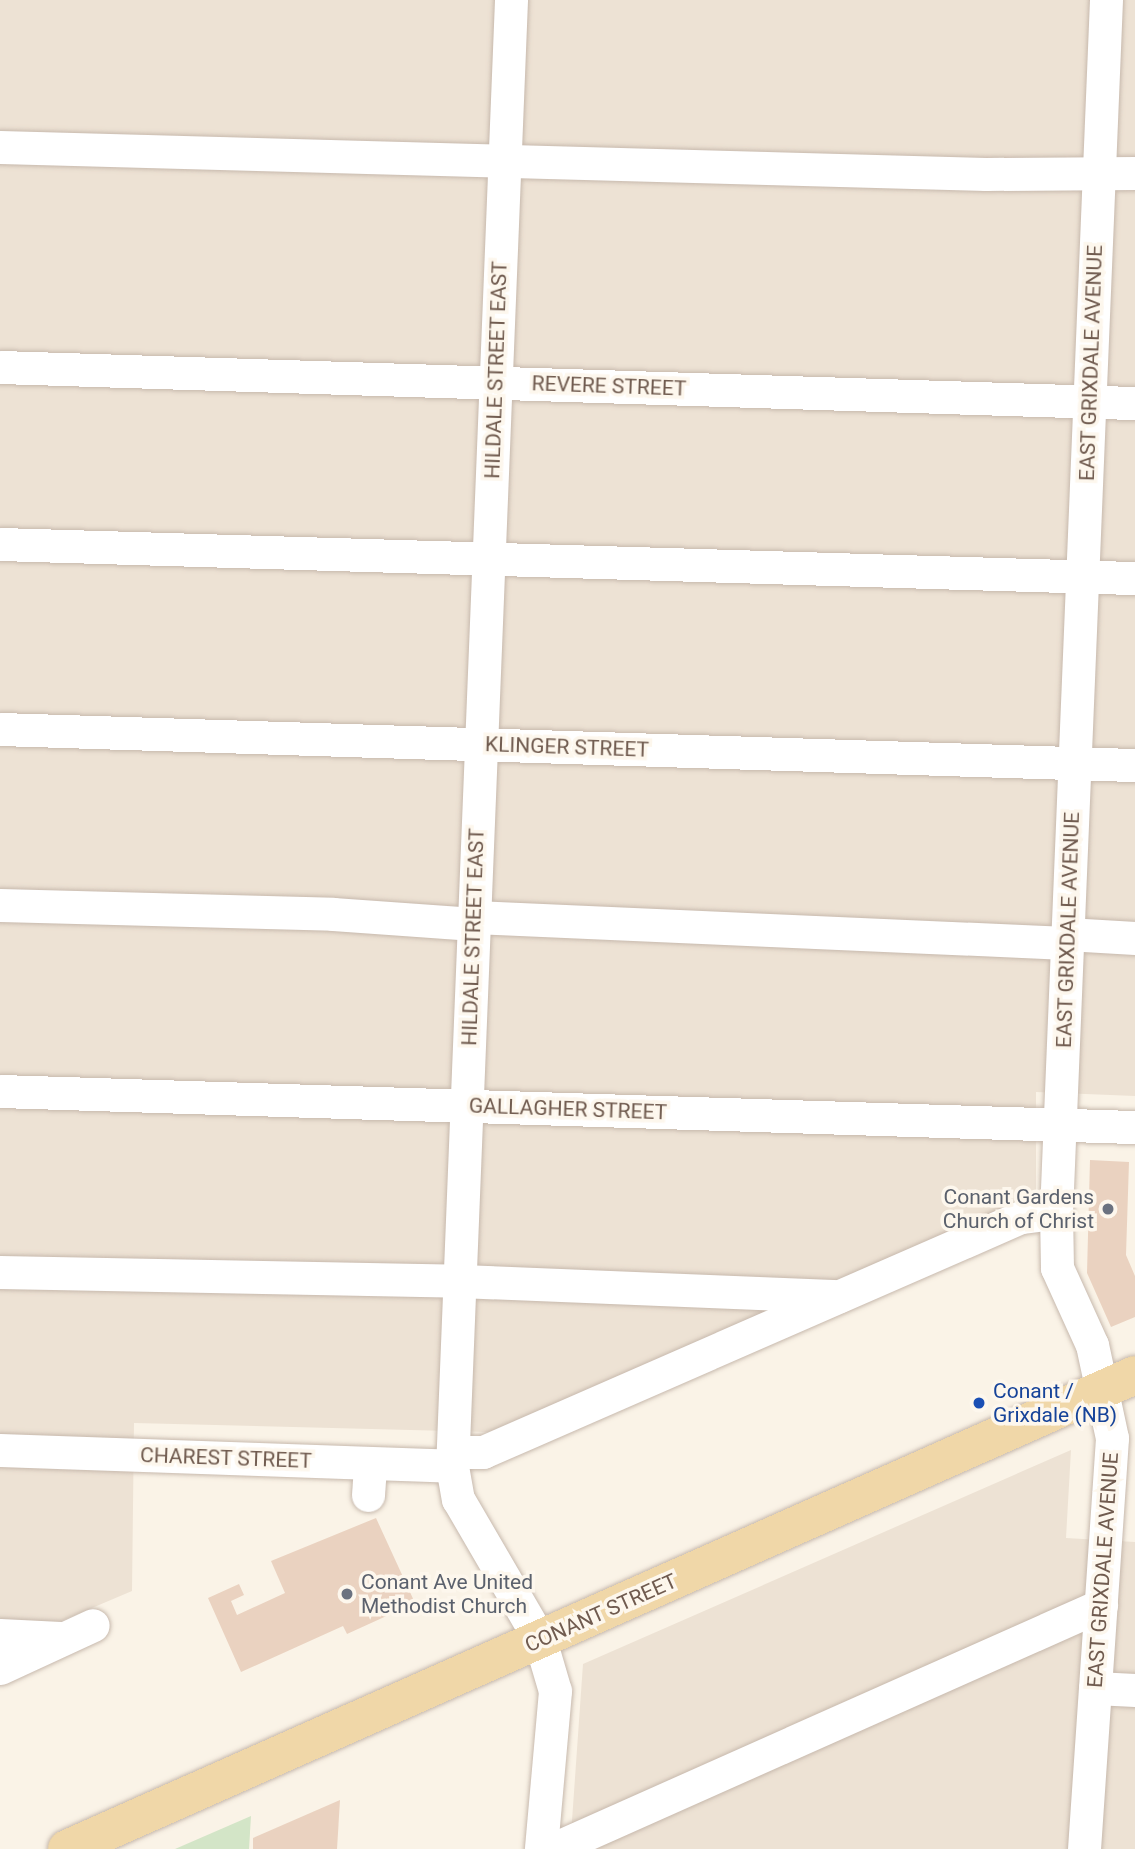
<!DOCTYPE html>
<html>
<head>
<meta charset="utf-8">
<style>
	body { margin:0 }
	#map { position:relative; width:1135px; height:1849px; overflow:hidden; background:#faf3e7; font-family:Roboto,sans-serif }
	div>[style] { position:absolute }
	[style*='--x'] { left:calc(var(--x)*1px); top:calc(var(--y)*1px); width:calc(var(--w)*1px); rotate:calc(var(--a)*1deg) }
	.residential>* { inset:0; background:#ede2d4 }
	.green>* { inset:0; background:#d3e5c7 }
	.building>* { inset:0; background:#ead2c0 }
	.roads { filter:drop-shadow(0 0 2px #c7b9ad) drop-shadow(0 0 2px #c7b9ad) }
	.minor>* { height:33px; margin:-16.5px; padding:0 16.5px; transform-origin:16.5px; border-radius:16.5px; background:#fff }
	.major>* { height:38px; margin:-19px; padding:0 19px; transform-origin:19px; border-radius:19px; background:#f0d7a8 }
	.dots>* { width:19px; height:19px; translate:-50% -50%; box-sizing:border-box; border:4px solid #fdf7ed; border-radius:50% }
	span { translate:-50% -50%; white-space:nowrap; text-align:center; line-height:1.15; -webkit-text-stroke:7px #fdf7ed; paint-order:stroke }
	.street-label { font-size:21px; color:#705b4f }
	.worship-label { font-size:21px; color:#5b616d }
	.right { translate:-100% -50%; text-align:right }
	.left { translate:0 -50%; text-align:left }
	.transit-label { font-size:21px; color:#164399 }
</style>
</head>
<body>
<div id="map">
	<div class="residential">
		<div style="clip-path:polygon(0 0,1135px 0,1135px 1096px,1036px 1092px,1036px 1198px,489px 1432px,134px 1423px,132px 1591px,0 1647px)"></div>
		<div style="clip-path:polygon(1071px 1450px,1066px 1538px,1135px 1542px,1135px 1849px,570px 1849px,583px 1664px)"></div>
	</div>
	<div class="green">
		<div style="clip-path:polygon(251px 1816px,249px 1849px,175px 1849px)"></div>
	</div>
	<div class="building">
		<div style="clip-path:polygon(1090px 1160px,1129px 1162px,1126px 1255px,1135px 1276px,1135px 1317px,1111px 1327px,1087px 1273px)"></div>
		<div style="clip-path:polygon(376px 1518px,415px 1603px,347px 1634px,343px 1626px,241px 1672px,208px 1598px,239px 1584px,244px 1595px,231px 1601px,237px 1615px,285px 1593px,271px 1561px)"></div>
		<div style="clip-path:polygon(340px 1800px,337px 1849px,253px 1849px,253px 1838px)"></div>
	</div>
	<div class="roads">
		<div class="minor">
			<div style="--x:511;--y:0;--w:1467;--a:92.3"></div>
			<div style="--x:452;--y:1466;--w:34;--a:80"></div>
			<div style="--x:458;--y:1499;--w:163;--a:59.8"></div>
			<div style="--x:540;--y:1640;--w:53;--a:73.6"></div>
			<div style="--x:555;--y:1691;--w:159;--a:95.1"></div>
			<div style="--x:0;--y:147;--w:986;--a:1.57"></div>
			<div style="--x:986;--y:174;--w:149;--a:-0.4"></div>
			<div style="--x:0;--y:367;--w:1136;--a:1.82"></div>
			<div style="--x:0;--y:544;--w:1136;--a:1.72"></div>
			<div style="--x:0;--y:729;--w:1136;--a:1.82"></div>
			<div style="--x:0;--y:905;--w:333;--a:1.5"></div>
			<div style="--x:333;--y:914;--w:141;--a:4.1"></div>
			<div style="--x:474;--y:917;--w:593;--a:2.51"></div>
			<div style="--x:1067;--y:934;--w:68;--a:3.4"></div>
			<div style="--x:0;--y:1091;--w:1136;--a:1.82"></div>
			<div style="--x:0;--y:1272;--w:460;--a:1.1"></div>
			<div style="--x:460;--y:1281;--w:379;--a:2.3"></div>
			<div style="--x:0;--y:1450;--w:452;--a:2"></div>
			<div style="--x:453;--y:1452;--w:30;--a:0"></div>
			<div style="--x:483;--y:1452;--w:587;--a:-23.6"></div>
			<div style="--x:1021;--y:1217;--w:35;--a:-7"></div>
			<div style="--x:368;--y:1495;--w:31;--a:-86"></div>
			<div style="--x:0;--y:1635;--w:60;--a:2.9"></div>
			<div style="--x:0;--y:1668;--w:102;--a:-24.8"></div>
			<div style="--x:1095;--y:1688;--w:40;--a:2.9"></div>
			<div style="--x:553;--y:1849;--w:600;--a:-24"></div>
			<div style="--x:1084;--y:1849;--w:412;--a:-86.1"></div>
			<div style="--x:1112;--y:1438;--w:95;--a:-102.1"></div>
			<div style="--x:1092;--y:1345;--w:85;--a:-114.4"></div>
			<div style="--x:1057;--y:1268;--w:55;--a:-91"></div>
			<div style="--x:1056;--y:1213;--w:1214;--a:-87.64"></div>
		</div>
		<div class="major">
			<div style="--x:67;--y:1849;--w:1168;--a:-23.93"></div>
		</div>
	</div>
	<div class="dots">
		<div style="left:1108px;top:1209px;background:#6b7280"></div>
		<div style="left:979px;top:1403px;background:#1a4fb4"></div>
		<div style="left:347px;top:1594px;background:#6b7280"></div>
	</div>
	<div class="street-label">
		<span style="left:1091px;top:363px;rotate:-88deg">EAST GRIXDALE AVENUE</span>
		<span style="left:496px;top:370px;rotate:-88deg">HILDALE STREET EAST</span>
		<span style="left:609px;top:386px;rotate:2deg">REVERE STREET</span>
		<span style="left:567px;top:747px;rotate:2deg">KLINGER STREET</span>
		<span style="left:1068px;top:930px;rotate:-88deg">EAST GRIXDALE AVENUE</span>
		<span style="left:473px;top:937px;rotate:-88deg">HILDALE STREET EAST</span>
		<span style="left:568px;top:1109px;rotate:2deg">GALLAGHER STREET</span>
		<span style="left:226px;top:1458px;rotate:2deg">CHAREST STREET</span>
		<span style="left:1103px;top:1570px;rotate:-86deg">EAST GRIXDALE AVENUE</span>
		<span style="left:601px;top:1613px;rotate:-24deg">CONANT STREET</span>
	</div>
	<div class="worship-label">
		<span class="right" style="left:1094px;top:1209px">Conant Gardens<br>Church of Christ</span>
		<span class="left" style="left:361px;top:1594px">Conant Ave United<br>Methodist Church</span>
	</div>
	<div class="transit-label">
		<span class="left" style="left:993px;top:1403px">Conant /<br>Grixdale (NB)</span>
	</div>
</div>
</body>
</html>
